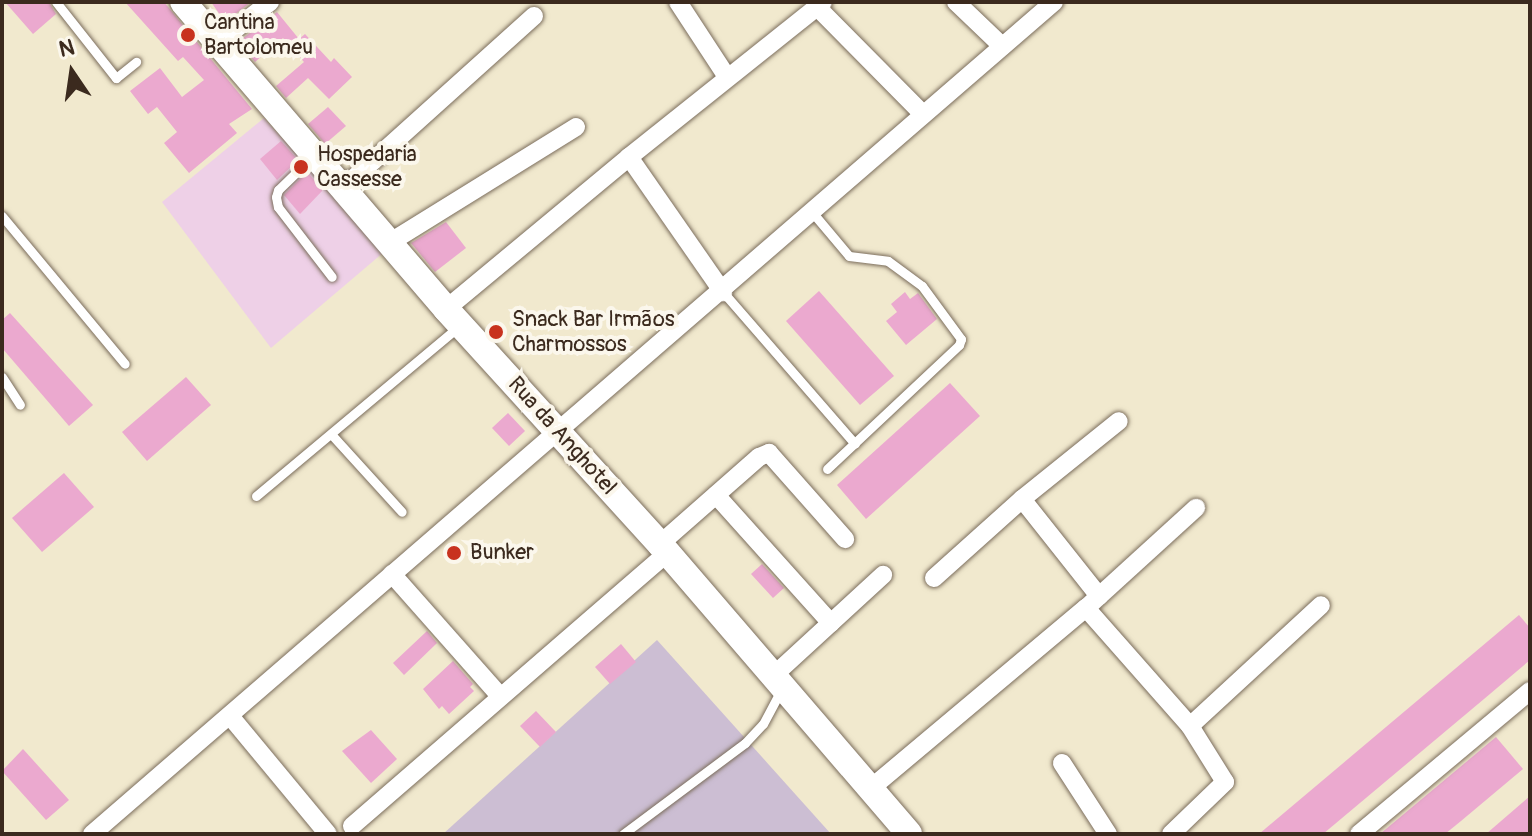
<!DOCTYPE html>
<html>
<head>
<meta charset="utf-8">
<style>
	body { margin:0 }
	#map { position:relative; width:1532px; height:836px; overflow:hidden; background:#f1e9ce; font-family:Pangolin,sans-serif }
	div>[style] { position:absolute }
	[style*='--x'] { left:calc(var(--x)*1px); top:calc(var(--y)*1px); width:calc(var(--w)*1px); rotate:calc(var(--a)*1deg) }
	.built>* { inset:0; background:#eed0e7 }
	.industrial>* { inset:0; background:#ccbed3 }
	.building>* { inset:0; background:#eba9cf }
	.roads { filter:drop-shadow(0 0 2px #7b6d5c) drop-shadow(0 0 2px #7b6d5c) }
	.lane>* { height:9px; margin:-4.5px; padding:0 4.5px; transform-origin:4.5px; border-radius:4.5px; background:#fff }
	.street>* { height:18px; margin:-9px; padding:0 9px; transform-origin:9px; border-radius:9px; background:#fff }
	.secondary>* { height:26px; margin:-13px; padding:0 13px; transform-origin:13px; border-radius:13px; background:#fff }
	.dots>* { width:22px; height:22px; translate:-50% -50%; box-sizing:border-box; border:4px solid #fbf7ec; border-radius:50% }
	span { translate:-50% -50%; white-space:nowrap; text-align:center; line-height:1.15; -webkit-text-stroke:8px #fbf7ec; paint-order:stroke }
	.poi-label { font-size:22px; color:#3b2a1e }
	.left { translate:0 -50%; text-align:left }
	.street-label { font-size:22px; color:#3b2a1e }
	.frame { position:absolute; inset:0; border:4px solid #3b2a1e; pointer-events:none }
	.north { position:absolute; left:32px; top:32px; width:80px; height:80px; -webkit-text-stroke:6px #fbf7ec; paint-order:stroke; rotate:347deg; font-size:22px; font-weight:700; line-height:32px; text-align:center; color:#3b2a1e }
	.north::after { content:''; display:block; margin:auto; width:28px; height:36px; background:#3b2a1e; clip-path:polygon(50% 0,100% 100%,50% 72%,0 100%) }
</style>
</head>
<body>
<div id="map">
	<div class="built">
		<div style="clip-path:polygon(264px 118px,384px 252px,271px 348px,162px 202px)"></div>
	</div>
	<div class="industrial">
		<div style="clip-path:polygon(657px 640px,831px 834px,443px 834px)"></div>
	</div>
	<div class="building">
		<div style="clip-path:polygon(5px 2px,49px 2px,56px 14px,33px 34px)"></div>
		<div style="clip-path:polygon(125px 2px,164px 2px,252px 109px,229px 124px,237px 133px,189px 173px,164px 143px,177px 132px,157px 107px,148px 114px,130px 91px,160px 68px,182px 97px,204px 80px,183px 57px,178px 61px)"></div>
		<div style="clip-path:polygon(211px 2px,251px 2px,225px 22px)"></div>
		<div style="clip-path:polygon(277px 12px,299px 39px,305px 34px,331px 62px,334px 58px,352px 77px,329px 99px,308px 78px,286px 98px,276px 86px,304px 62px,283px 38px,255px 62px,238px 42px)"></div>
		<div style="clip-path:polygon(328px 107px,346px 126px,325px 144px,308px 124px)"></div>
		<div style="clip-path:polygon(281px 141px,298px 160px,277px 180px,260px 159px)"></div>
		<div style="clip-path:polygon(307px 172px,323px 190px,300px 214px,284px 195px)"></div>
		<div style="clip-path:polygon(446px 222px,466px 248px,435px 272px,411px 243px)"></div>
		<div style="clip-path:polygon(819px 291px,894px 376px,860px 405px,786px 321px)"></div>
		<div style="clip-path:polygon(905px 292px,910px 299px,918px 293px,937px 319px,906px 345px,886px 321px,897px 312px,891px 304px)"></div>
		<div style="clip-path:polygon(10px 313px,93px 405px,69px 426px,2px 348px,2px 320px)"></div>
		<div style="clip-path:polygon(186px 377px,211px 405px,147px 461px,122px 432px)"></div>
		<div style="clip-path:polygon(950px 383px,980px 416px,866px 519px,837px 485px)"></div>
		<div style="clip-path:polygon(508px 413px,525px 431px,509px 446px,492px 428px)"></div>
		<div style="clip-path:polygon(64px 473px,94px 507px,42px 552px,12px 518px)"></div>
		<div style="clip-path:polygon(762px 564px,784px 588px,773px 598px,751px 574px)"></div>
		<div style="clip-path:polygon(1519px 615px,1530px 628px,1530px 660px,1484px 699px,1323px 834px,1259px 834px)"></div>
		<div style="clip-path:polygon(427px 631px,437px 643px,404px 675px,393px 663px)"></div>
		<div style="clip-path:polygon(621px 644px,636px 662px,610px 684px,595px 667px)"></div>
		<div style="clip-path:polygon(453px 661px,473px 684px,470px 687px,474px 691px,449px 714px,442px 706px,439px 709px,423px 689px)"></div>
		<div style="clip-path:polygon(536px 711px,556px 732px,540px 747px,520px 726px)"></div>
		<div style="clip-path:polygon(371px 730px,397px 759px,371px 783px,342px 751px)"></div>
		<div style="clip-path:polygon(1496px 737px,1523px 769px,1461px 821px,1445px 834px,1380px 834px)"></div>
		<div style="clip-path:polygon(23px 749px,69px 800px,46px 820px,2px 771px)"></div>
		<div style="clip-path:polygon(1530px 796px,1530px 834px,1486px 834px)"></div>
	</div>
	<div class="roads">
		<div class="lane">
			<div style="--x:56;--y:2;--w:97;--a:51.7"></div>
			<div style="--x:116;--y:78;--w:26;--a:-39"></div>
			<div style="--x:312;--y:157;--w:47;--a:135.9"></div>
			<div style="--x:278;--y:190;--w:7;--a:106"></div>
			<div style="--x:276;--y:197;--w:10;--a:79"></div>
			<div style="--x:278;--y:207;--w:88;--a:52.4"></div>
			<div style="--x:812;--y:212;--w:57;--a:49.9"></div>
			<div style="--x:849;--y:256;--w:39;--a:7"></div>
			<div style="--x:888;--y:261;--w:42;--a:36.3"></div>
			<div style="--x:922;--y:286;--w:66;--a:53.7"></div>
			<div style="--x:961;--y:339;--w:6;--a:108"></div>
			<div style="--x:959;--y:345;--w:181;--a:136.8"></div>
			<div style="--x:2;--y:216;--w:192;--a:50.3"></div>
			<div style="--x:723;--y:292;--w:201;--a:49"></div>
			<div style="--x:2;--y:377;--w:33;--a:57"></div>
			<div style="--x:331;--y:434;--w:105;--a:47.7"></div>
			<div style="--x:256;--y:496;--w:263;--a:-39.9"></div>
			<div style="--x:623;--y:834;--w:152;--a:-36.7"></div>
			<div style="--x:745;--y:743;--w:26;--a:-47"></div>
			<div style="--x:763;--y:724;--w:40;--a:-62"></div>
		</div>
		<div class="street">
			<div style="--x:678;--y:2;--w:90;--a:56.8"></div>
			<div style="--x:956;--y:2;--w:64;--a:43.7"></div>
			<div style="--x:817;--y:7;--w:151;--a:45.3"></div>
			<div style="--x:219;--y:42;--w:65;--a:-38.1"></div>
			<div style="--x:629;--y:157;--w:165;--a:55.2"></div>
			<div style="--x:343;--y:188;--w:257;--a:-42"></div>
			<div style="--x:389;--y:243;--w:220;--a:-31.8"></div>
			<div style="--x:446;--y:309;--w:238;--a:-39.7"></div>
			<div style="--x:629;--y:157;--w:248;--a:-38.6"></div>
			<div style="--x:716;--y:495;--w:172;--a:48.1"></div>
			<div style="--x:1022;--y:499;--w:124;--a:51.6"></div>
			<div style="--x:660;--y:544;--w:132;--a:-41.3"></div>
			<div style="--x:759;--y:457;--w:11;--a:-22"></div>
			<div style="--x:769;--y:453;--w:115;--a:48.5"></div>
			<div style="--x:392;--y:574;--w:162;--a:48.5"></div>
			<div style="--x:934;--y:578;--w:118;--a:-41.9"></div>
			<div style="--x:1022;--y:499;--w:124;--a:-38.8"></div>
			<div style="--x:1086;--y:608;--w:157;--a:48.6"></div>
			<div style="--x:1190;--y:726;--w:66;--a:58"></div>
			<div style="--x:1225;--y:782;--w:75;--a:136.1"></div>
			<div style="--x:772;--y:677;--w:151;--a:-42.6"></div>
			<div style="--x:230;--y:716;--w:153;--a:50.3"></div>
			<div style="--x:1190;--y:726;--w:178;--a:-42.7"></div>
			<div style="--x:1062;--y:763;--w:85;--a:57.1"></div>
			<div style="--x:870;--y:789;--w:282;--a:-40"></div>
			<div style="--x:1086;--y:608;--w:149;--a:-42.3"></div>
			<div style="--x:352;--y:826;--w:417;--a:-40.9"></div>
			<div style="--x:92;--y:834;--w:1272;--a:-40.86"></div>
			<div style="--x:1359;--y:834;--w:223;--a:-39.9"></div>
		</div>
		<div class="secondary">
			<div style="--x:183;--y:2;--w:404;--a:49.4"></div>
			<div style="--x:446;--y:309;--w:318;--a:47.7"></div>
			<div style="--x:660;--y:544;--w:382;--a:49.3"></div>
		</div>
	</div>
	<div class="dots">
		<div style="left:188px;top:35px;background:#c8321e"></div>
		<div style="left:301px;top:167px;background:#c8321e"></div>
		<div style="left:496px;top:332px;background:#c8321e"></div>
		<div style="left:454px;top:553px;background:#c8321e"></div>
	</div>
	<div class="poi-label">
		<span class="left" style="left:204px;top:35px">Cantina<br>Bartolomeu</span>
		<span class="left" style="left:317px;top:167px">Hospedaria<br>Cassesse</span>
		<span class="left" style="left:512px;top:332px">Snack Bar Irmãos<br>Charmossos</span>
		<span class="left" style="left:470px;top:553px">Bunker</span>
	</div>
	<div class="street-label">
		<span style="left:562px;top:436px;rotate:48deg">Rua da Anghotel</span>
	</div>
	<div class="frame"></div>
	<div class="north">N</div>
</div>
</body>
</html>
